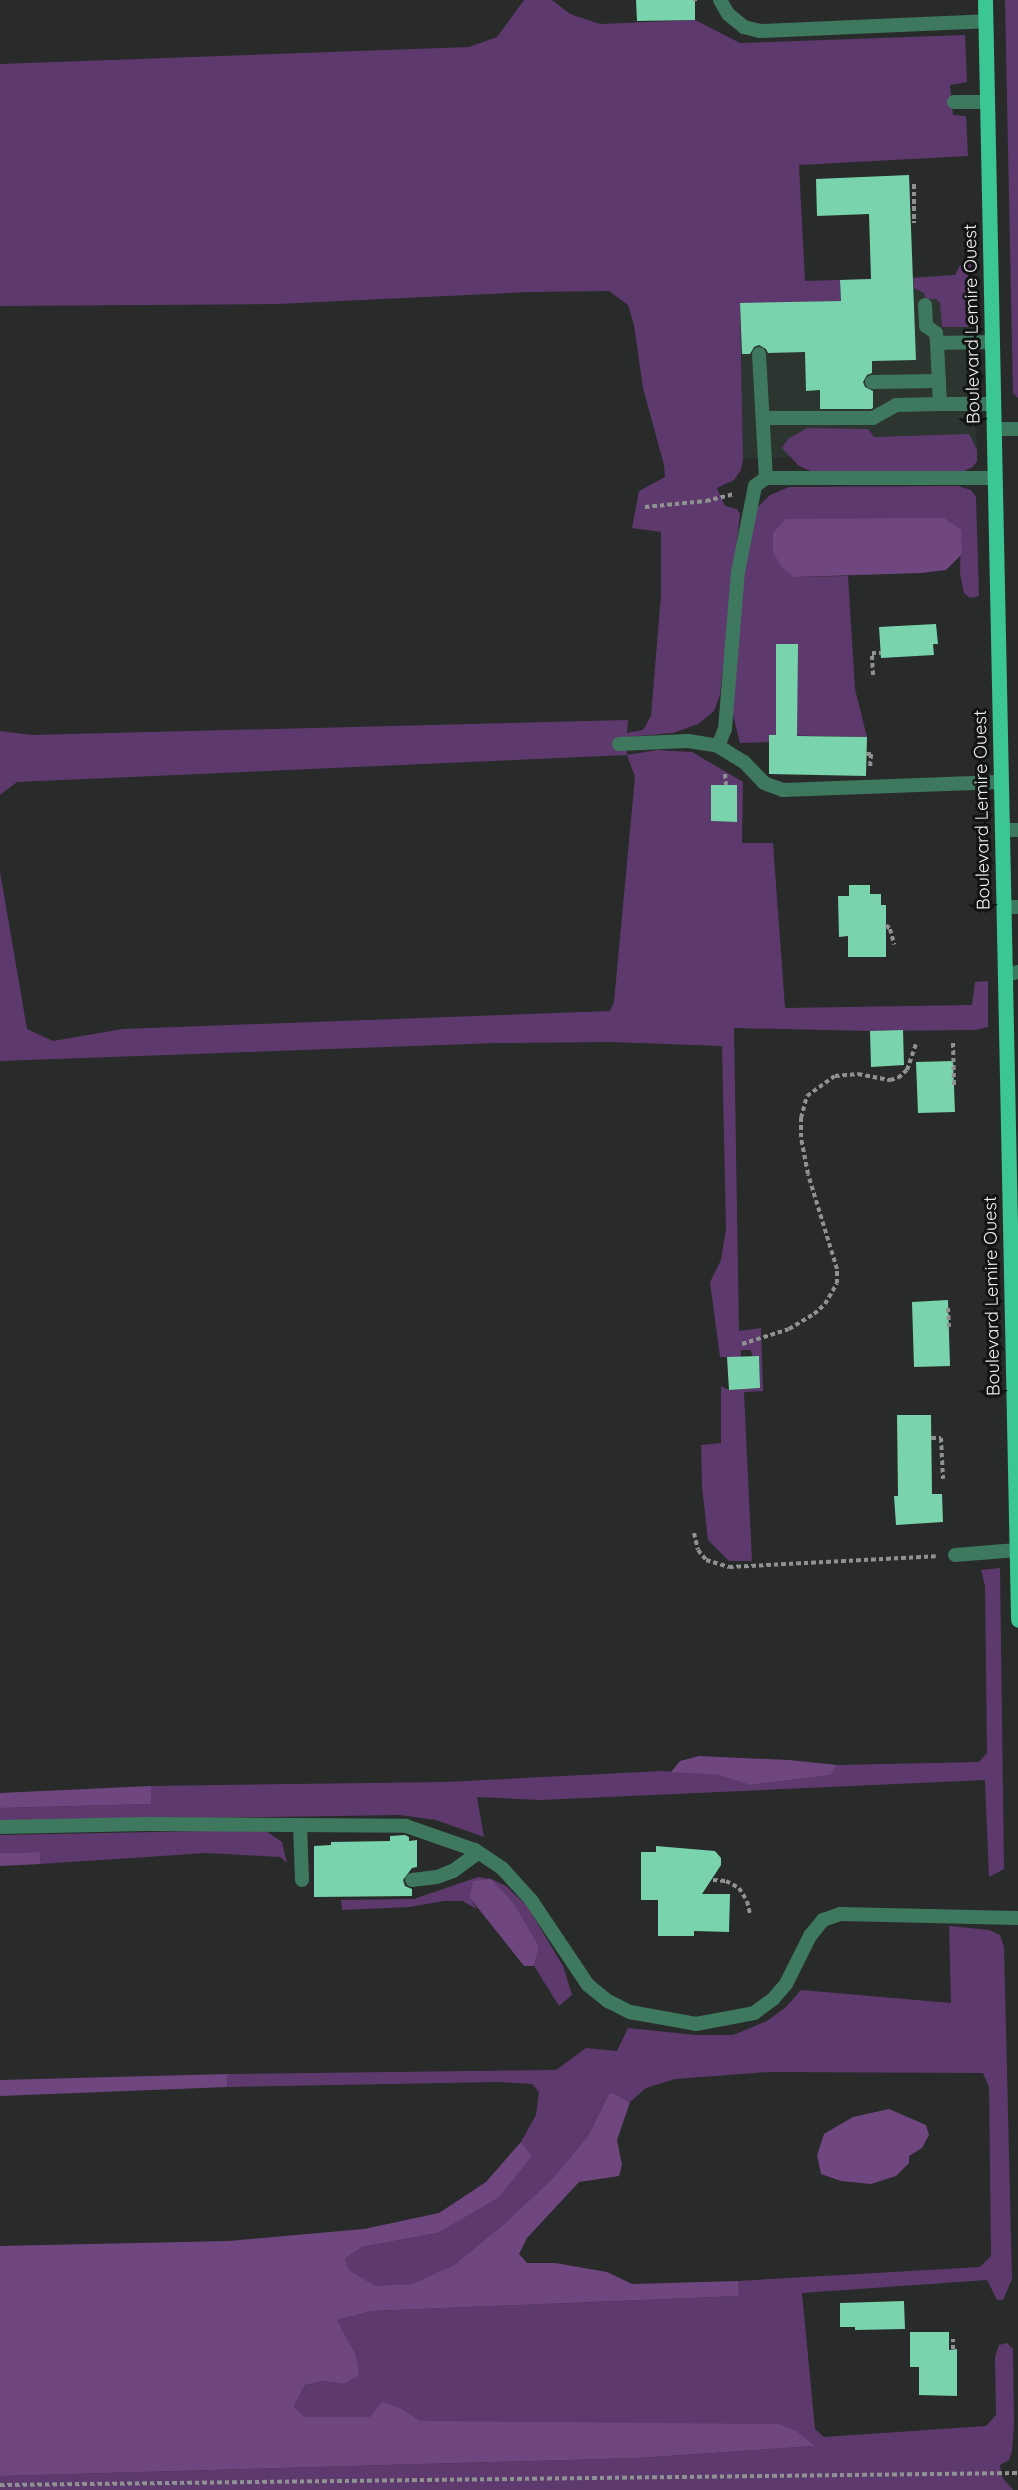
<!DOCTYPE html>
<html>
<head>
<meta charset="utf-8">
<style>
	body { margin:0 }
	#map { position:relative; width:1018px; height:2490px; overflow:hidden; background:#282b2a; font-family:Quicksand,sans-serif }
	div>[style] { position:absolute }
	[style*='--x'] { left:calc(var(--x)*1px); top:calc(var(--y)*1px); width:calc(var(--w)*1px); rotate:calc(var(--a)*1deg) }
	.built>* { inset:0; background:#2c3530 }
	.green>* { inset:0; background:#5e396d }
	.forest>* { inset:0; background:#704681 }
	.building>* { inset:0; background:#79d3ac }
	.path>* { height:4px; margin-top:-2px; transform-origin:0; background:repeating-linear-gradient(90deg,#8f9291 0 4.5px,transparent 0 7.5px) }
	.service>* { height:14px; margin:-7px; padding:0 7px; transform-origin:7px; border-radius:7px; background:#3e785f }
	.primary>* { height:15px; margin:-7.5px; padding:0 7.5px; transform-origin:7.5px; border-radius:7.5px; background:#3bc693 }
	span { translate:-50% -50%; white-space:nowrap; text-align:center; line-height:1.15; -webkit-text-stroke:6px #121313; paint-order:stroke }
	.street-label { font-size:18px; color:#f1f3f2 }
</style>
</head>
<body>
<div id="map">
	<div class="built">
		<div style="clip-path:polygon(971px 274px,977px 450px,743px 459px,740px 284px)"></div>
	</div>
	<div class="green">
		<div style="clip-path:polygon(evenodd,524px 0,552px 0,570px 14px,600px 24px,695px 20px,740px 43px,965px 35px,967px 82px,950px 85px,953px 115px,966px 116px,968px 156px,799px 165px,805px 281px,840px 280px,841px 301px,740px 304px,743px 459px,741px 470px,734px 480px,717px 488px,725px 506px,737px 509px,740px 514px,720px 695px,714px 711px,698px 724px,673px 733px,627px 737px,627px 755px,657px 750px,692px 752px,743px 782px,742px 843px,773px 843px,785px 1008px,972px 1005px,975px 982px,988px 981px,988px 1027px,975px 1030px,870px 1031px,734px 1028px,739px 1331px,761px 1328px,763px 1387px,763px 1391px,744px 1392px,752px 1561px,729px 1561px,708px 1540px,702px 1487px,701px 1445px,721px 1443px,721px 1386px,729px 1390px,760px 1388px,759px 1356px,752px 1356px,751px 1350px,741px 1350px,741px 1357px,720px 1357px,710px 1282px,721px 1260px,726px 1229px,722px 1046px,611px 1042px,497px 1043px,0 1061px,0 872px,27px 1029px,53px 1041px,123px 1029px,610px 1011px,614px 1002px,635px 777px,627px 755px,17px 782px,0 795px,0 731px,32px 735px,628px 720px,627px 733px,643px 730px,651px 716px,661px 595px,661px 532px,632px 528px,639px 491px,665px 477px,664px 465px,643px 388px,634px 325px,628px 305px,609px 291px,529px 292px,277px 304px,0 306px,0 64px,469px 47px,497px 37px,524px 0,711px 785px,737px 822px,711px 821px,711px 785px)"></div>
		<div style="clip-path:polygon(1005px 0,1018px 0,1018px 398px,1013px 393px)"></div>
		<div style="clip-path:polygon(971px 258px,973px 319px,968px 327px,942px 327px,940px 303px,936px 299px,926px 299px,924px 293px,914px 288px,913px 278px,955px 275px,963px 260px)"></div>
		<div style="clip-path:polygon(807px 428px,868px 429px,874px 437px,969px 434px,977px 450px,977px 461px,973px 467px,964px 471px,813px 472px,799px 466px,782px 448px,788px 439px)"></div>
		<div style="clip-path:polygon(958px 486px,971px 490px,976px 497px,979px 596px,970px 598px,964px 593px,960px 574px,961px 530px,794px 577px,848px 576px,855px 689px,867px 737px,770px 735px,769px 742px,740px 743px,732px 711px,746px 553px,755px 510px,770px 495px,789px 487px)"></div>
		<div style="clip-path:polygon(1000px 1568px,1004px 1869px,989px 1877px,985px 1780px,541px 1800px,477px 1797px,484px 1837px,436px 1820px,400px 1815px,0 1821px,0 1808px,150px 1804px,151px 1786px,446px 1782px,662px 1771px,720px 1775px,750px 1785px,831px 1775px,837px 1765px,979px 1762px,987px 1753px,985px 1586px,981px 1570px)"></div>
		<div style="clip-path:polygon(207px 1831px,266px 1831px,282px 1842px,287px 1863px,280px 1857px,207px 1853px,40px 1864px,40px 1852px,0 1853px,0 1835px)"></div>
		<div style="clip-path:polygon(478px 1877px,491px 1879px,506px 1886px,527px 1906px,563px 1966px,572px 1995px,559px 2006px,534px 1966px,539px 1946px,515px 1905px,470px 1898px,477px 1909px,462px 1901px,444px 1901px,410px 1907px,342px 1910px,341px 1900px,414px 1899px)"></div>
		<div style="clip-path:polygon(949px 1926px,989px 1930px,1000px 1935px,1004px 1947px,1012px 2279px,1003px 2300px,997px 2300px,987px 2280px,802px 2293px,815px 2429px,824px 2437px,986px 2426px,996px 2415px,995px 2357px,999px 2345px,1007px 2343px,1013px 2349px,1014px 2425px,1012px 2451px,1009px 2460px,1000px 2465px,1002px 2477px,1013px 2490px,0 2490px,0 2476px,638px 2458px,814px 2446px,421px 2421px,402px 2409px,370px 2417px,304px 2417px,294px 2406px,305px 2385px,324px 2381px,344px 2384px,355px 2353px,337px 2320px,372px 2311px,739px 2296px,738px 2281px,980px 2267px,991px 2256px,989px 2087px,983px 2073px,769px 2072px,675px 2079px,646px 2088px,630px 2102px,610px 2092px,588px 2136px,553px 2178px,505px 2223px,454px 2265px,412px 2284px,375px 2287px,349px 2270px,345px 2259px,362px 2247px,437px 2233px,532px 2156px,521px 2142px,536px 2115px,539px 2092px,532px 2084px,499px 2082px,227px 2087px,227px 2074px,556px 2070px,586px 2048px,617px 2051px,628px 2028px,696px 2035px,733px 2035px,767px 2021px,786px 2007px,801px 1990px,951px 2003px)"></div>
	</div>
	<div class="forest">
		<div style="clip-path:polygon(944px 518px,961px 530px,962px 554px,946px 570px,921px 573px,794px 577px,782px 568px,773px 552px,773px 533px,786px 519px)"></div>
		<div style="clip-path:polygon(699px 1756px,789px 1760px,837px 1765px,831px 1775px,750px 1785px,719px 1775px,671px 1772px,680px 1761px)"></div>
		<div style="clip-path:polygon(151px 1786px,151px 1804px,0 1808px,0 1793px)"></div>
		<div style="clip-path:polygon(40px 1852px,40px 1864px,0 1866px,0 1853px)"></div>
		<div style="clip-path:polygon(491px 1879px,515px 1905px,539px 1946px,534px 1966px,524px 1966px,470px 1898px,473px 1881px)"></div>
		<div style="clip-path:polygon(227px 2074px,227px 2087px,0 2096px,0 2080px)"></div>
		<div style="clip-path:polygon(610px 2092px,630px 2102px,617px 2140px,622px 2165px,619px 2176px,579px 2182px,527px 2238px,519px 2254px,527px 2263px,555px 2263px,607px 2272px,632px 2284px,738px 2281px,739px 2296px,372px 2311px,337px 2320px,355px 2353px,359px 2375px,344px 2384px,324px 2381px,305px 2385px,294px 2406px,304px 2417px,370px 2417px,382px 2402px,402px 2409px,421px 2421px,778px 2424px,796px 2431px,815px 2446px,638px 2458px,0 2476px,0 2246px,229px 2241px,364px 2229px,439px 2213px,486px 2182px,521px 2142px,532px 2156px,498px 2198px,437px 2233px,362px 2247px,345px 2259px,349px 2270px,375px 2286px,412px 2284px,454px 2265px,505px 2223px,553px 2178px,588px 2136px)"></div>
		<div style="clip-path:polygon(889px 2109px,926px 2125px,929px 2135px,922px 2148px,909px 2156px,909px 2163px,896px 2176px,871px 2184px,841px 2181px,821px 2174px,817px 2155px,824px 2134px,853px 2117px)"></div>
	</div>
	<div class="building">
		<div style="clip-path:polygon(636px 0,695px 0,695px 20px,637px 21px)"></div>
		<div style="clip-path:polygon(909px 175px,916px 360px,872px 361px,872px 373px,867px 375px,863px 382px,865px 387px,873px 391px,873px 408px,871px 409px,820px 409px,820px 390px,806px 391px,805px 352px,768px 353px,766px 349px,759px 345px,754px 347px,750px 354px,742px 354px,740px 303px,841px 301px,840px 280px,871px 279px,869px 214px,817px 216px,816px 179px)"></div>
		<div style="clip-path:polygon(936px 624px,938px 644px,933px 644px,934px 655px,881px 658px,879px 627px)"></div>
		<div style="clip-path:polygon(776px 644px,798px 644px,797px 736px,867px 737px,866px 776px,769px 774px,769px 735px,776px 735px)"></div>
		<div style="clip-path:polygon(711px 785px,737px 785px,737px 822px,711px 821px)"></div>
		<div style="clip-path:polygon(849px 885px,870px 885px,870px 894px,881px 894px,881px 905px,886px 905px,886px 957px,848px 957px,848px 936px,839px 937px,838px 896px,849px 896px)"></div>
		<div style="clip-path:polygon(903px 1030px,904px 1065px,871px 1067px,870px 1031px)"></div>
		<div style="clip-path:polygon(953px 1061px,955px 1112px,918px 1113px,916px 1062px)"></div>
		<div style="clip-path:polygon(948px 1300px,950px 1366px,914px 1367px,912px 1302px)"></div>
		<div style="clip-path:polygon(759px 1356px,760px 1388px,729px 1390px,727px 1357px)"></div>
		<div style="clip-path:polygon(897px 1415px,931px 1415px,932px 1494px,942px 1494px,943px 1522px,896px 1525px,894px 1496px,898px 1496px)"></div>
		<div style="clip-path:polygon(405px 1835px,409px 1837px,409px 1841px,417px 1840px,417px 1867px,412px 1868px,403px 1880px,405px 1886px,412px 1889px,412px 1896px,314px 1897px,314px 1846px,331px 1845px,331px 1842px,390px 1841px,390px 1836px)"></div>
		<div style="clip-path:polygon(656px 1846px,715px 1851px,721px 1858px,721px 1865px,702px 1894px,730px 1894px,729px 1932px,694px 1931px,694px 1936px,658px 1936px,658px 1900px,641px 1900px,641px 1852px,656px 1852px)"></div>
		<div style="clip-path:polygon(904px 2301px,905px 2329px,855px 2330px,855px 2327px,840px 2327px,840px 2303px)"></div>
		<div style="clip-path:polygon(910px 2332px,949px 2332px,949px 2350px,957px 2349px,957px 2396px,919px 2395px,919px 2367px,910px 2367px)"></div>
	</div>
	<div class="path">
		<div style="--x:695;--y:0;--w:1;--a:90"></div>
		<div style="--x:914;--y:184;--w:39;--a:90"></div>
		<div style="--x:645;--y:507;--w:61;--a:-5.6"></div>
		<div style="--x:706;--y:501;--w:29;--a:-14"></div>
		<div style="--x:873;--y:675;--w:22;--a:-93"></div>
		<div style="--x:872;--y:653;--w:9;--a:0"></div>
		<div style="--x:866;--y:754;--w:5;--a:0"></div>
		<div style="--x:871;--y:754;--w:13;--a:94"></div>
		<div style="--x:725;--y:774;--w:11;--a:85"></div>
		<div style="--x:886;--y:925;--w:6;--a:45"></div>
		<div style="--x:890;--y:929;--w:16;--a:75"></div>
		<div style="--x:953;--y:1043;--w:42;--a:88.6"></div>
		<div style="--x:948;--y:1308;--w:19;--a:87"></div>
		<div style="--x:742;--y:1344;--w:49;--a:-17.7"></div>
		<div style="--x:789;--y:1329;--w:29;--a:-31"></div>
		<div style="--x:814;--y:1314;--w:15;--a:-42"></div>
		<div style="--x:825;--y:1304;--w:24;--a:-60"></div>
		<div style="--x:837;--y:1283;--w:14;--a:-90"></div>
		<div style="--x:837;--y:1269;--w:99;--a:-107"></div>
		<div style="--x:808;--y:1174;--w:38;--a:-101"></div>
		<div style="--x:801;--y:1137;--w:19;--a:-90"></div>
		<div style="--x:801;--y:1118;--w:23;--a:-75"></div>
		<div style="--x:807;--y:1096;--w:34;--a:-36"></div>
		<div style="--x:835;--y:1076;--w:23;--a:-5"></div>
		<div style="--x:858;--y:1074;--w:33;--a:11"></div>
		<div style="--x:890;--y:1080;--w:8;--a:-14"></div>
		<div style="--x:898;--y:1078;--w:12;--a:-42"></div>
		<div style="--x:907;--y:1070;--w:28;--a:-71"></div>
		<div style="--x:931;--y:1438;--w:10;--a:0"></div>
		<div style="--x:941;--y:1438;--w:41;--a:87.2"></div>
		<div style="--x:694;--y:1533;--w:17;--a:77"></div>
		<div style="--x:698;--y:1550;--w:13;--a:51"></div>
		<div style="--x:706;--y:1560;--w:24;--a:17"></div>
		<div style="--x:729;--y:1567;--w:207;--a:-3"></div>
		<div style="--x:713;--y:1880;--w:13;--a:4"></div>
		<div style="--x:726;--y:1881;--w:15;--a:28"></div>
		<div style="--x:739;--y:1888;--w:15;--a:58"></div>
		<div style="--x:747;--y:1901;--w:13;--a:77"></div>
		<div style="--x:953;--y:2349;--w:10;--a:-90"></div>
		<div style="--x:0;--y:2485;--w:1018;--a:-0.68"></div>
	</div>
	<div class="service">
		<div style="--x:720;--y:0;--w:16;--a:60"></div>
		<div style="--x:728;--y:14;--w:21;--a:39"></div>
		<div style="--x:744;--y:27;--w:16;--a:14"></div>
		<div style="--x:760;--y:31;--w:226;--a:-2.5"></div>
		<div style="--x:954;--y:102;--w:33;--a:0"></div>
		<div style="--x:925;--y:305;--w:21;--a:87"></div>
		<div style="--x:926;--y:326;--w:12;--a:35"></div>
		<div style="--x:936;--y:333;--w:10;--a:84"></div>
		<div style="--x:992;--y:342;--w:55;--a:179"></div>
		<div style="--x:937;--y:343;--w:61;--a:87.2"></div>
		<div style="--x:940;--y:404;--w:53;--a:0"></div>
		<div style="--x:759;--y:354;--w:124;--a:86.8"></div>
		<div style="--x:766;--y:478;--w:229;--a:0"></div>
		<div style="--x:872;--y:382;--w:67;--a:-0.9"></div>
		<div style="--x:763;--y:418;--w:110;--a:0"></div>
		<div style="--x:873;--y:418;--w:26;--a:-29"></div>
		<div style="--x:896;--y:405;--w:44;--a:-1.3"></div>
		<div style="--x:994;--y:429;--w:24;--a:0"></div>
		<div style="--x:619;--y:744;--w:69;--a:-2.5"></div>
		<div style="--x:688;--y:741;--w:30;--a:9"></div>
		<div style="--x:718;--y:746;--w:31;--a:32"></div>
		<div style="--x:744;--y:762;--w:29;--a:46"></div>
		<div style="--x:764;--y:783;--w:20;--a:20"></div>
		<div style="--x:783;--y:790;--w:218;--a:-2.1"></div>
		<div style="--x:718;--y:746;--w:18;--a:-68"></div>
		<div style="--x:725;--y:729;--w:158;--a:-85.3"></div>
		<div style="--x:738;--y:572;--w:88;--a:-78.8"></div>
		<div style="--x:755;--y:486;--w:14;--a:-36"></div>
		<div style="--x:1002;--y:830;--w:16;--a:0"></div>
		<div style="--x:1004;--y:907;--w:14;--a:0"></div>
		<div style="--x:1005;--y:975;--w:13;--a:-13"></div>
		<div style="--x:955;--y:1555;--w:62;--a:-4.6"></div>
		<div style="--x:300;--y:1825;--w:55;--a:87.9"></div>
		<div style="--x:0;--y:1827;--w:147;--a:-1.2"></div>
		<div style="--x:147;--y:1824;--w:259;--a:0.4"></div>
		<div style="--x:406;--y:1826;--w:73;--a:19.2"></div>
		<div style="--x:475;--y:1850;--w:32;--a:34"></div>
		<div style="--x:502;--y:1868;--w:43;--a:47.8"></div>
		<div style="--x:531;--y:1900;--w:102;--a:56.2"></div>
		<div style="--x:588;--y:1985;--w:26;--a:39"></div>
		<div style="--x:608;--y:2001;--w:25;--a:27"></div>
		<div style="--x:630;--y:2012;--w:67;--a:10.3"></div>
		<div style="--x:696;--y:2024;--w:59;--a:-10.7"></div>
		<div style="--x:754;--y:2013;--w:24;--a:-36"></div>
		<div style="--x:773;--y:1999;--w:20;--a:-49"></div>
		<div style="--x:786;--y:1984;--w:54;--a:-63.4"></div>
		<div style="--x:810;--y:1936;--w:21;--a:-51"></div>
		<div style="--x:823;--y:1920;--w:18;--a:-19"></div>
		<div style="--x:840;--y:1914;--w:178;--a:1.3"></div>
		<div style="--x:412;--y:1880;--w:25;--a:-7"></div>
		<div style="--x:437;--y:1877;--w:17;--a:-21"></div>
		<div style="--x:453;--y:1871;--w:31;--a:-36"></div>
	</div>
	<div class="primary">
		<div style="--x:985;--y:0;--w:1620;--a:88.83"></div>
	</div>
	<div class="street-label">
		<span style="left:972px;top:324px;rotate:-91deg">Boulevard Lemire Ouest</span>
		<span style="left:982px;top:810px;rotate:-91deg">Boulevard Lemire Ouest</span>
		<span style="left:992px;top:1296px;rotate:-91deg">Boulevard Lemire Ouest</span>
	</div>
</div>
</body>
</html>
